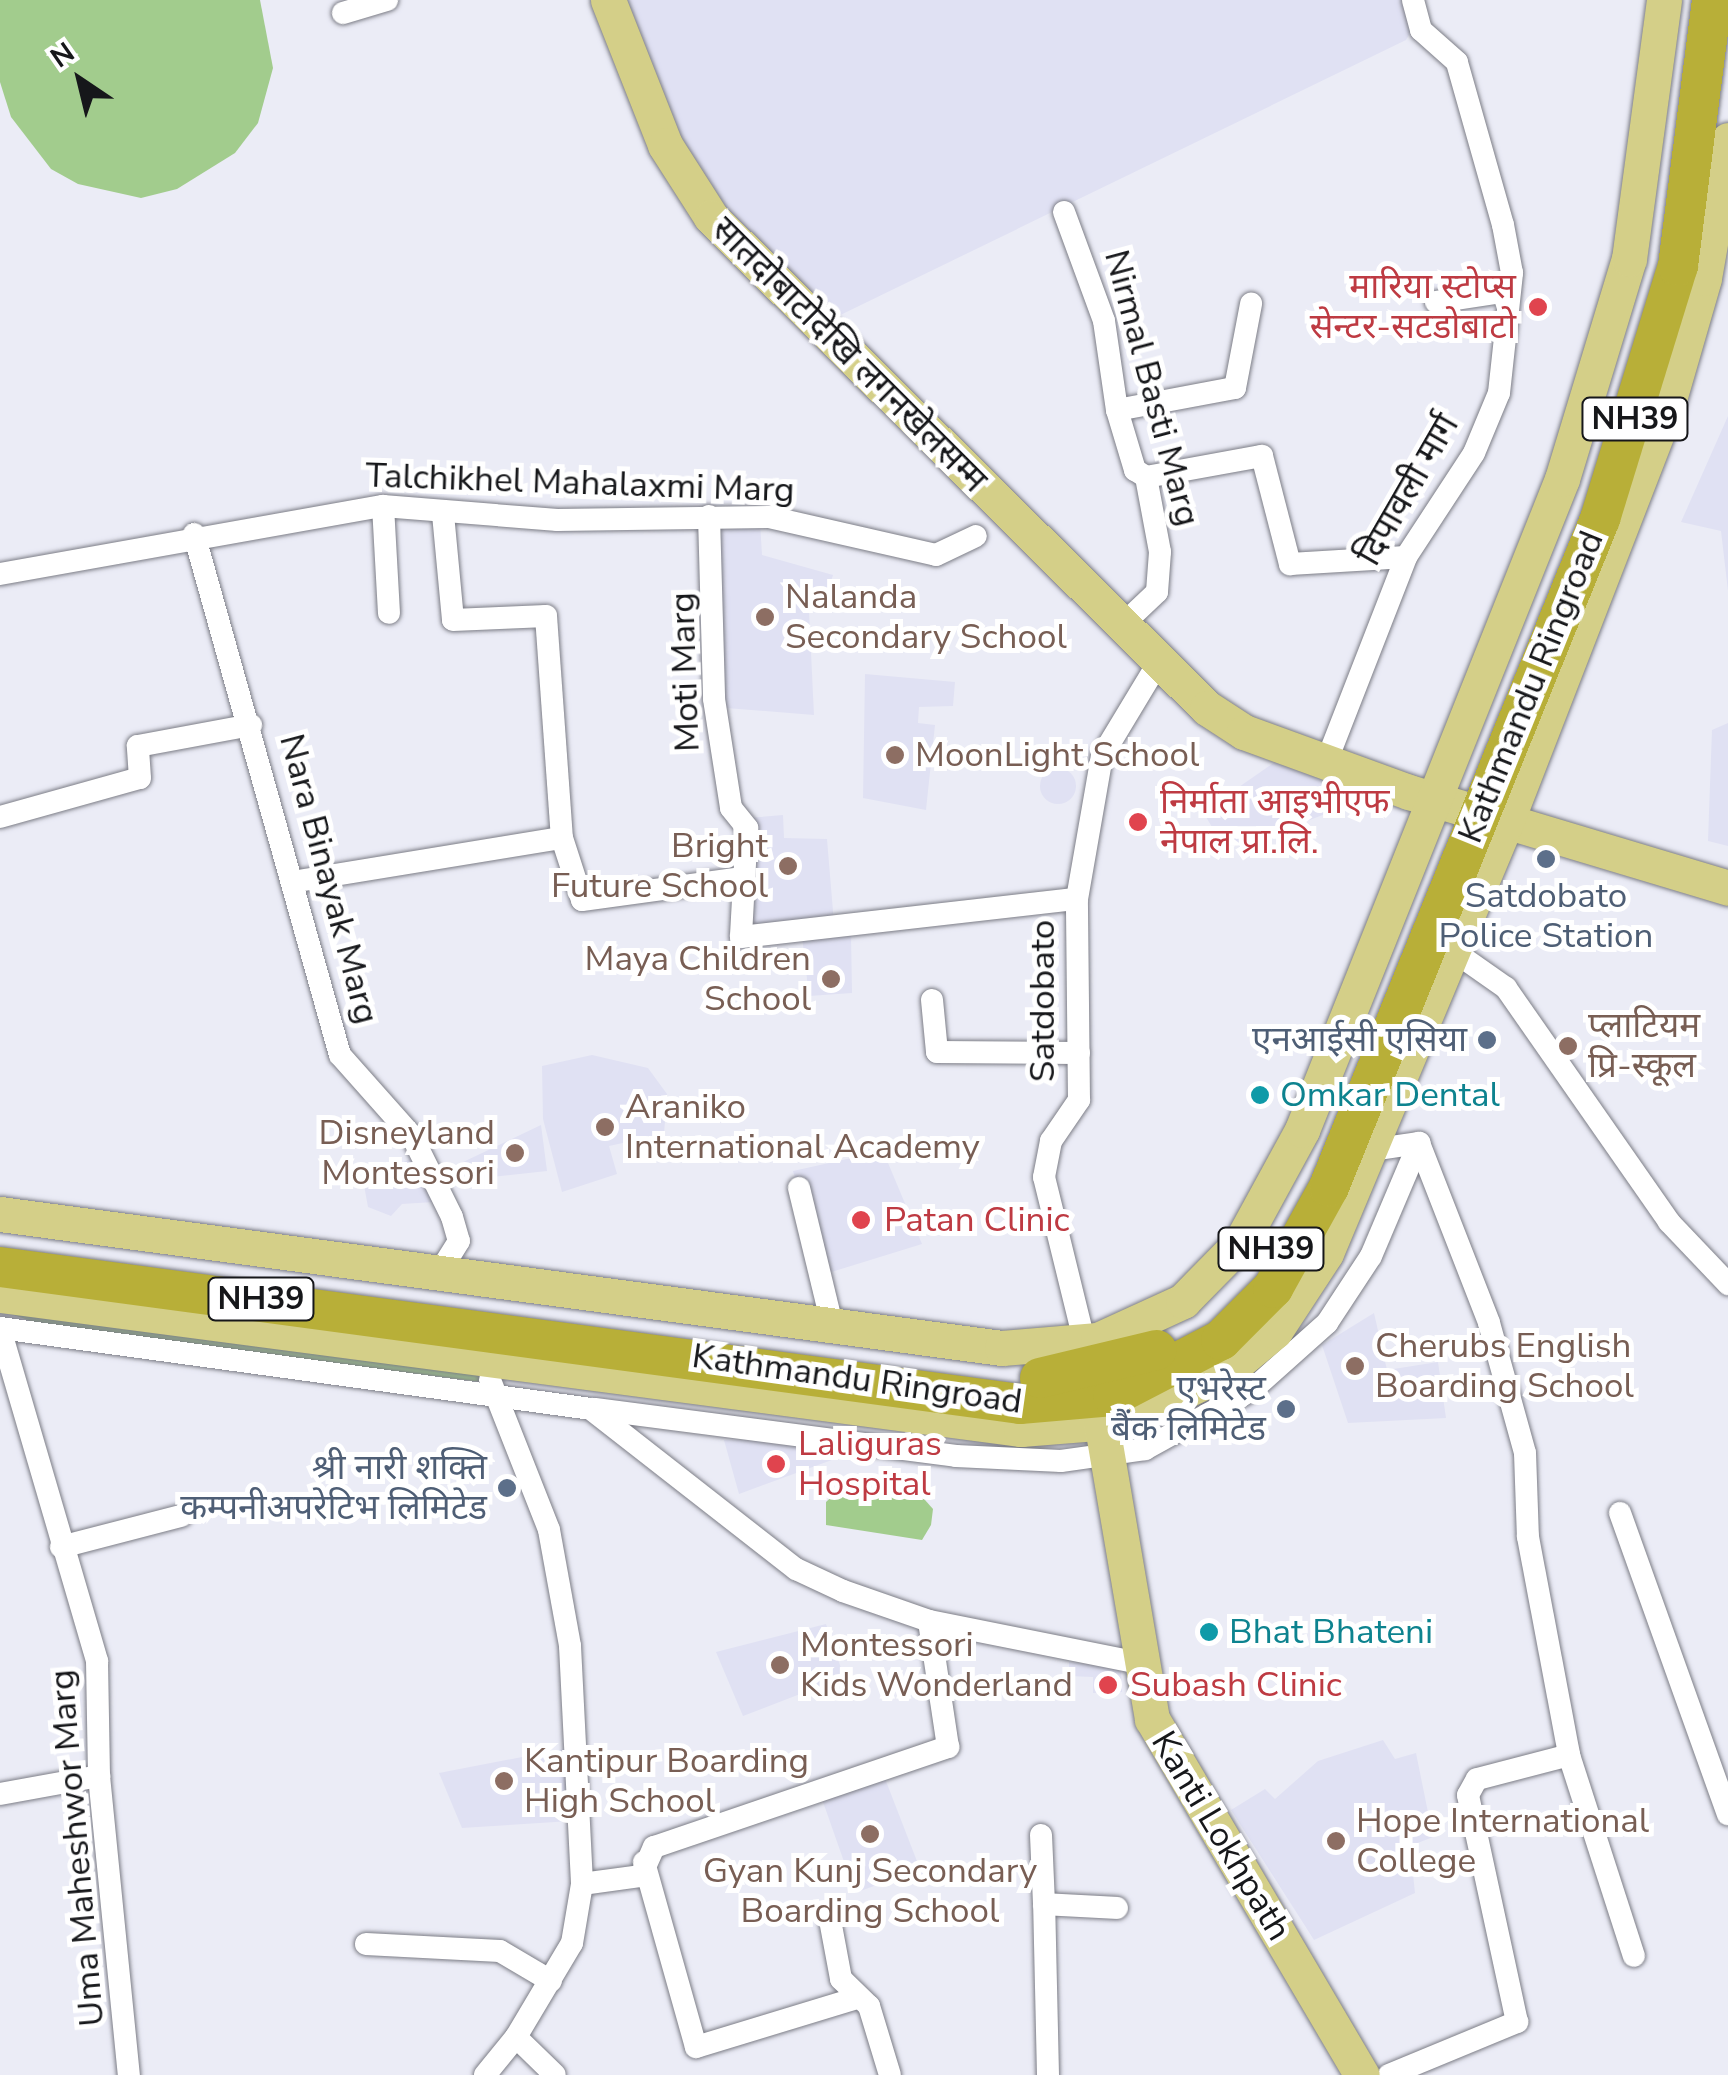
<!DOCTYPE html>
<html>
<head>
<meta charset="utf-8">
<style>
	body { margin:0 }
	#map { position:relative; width:1728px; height:2075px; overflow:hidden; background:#ebecf6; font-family:"Nunito Sans","Noto Sans Devanagari",sans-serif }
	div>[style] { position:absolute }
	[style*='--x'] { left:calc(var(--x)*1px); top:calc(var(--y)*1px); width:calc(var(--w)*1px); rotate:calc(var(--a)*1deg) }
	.built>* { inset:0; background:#e0e1f3 }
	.round { border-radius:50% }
	.green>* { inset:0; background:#a2cc8d }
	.roads { filter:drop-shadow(0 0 2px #7c7d86) drop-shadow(0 0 2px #7c7d86) }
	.street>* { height:22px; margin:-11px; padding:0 11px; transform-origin:11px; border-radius:11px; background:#fff }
	.primary>* { height:35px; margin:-17.5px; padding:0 17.5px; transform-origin:17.5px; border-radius:17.5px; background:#d4cf88 }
	.highway>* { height:40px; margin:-20px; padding:0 20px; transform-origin:20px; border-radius:20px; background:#b8af38 }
	.dots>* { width:28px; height:28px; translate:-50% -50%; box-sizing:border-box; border:5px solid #fff; border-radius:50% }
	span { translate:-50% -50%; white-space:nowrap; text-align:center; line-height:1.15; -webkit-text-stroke:10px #fff; paint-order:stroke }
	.shield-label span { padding:2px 8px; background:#fff; border:2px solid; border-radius:8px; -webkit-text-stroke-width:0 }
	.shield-label { font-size:32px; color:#16171a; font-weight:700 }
	.health-label { font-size:35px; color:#be3a42 }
	.right { translate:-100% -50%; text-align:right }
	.left { translate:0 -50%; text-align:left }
	.street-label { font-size:35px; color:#16171a }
	.education-label { font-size:35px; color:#785e54 }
	.service-label { font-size:35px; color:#4e5e75 }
	.culture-label { font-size:35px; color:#0d838f }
	.north { position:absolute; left:30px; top:30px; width:100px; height:100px; -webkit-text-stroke:8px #fff; paint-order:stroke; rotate:325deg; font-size:28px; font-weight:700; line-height:40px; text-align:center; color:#16171a }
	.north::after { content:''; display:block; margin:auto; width:35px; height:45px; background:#16171a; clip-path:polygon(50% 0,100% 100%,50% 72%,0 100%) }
</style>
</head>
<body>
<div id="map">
	<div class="built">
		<div style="clip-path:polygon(622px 0,1405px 0,1413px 28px,1406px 40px,826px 322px,697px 182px)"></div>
		<div style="clip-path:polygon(1728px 416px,1728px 591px,1721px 531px,1681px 522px)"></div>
		<div style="clip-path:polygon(717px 521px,760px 522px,762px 555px,833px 575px,821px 613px,809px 611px,814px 715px,726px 708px,719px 696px)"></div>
		<div style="clip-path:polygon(865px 674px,955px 682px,953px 706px,919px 707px,918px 723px,935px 725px,926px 810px,863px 798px)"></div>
		<div style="clip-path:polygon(1728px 723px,1728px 846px,1708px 841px,1712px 730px)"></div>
		<div style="clip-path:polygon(1275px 762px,1347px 786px,1338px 809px,1246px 845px,1221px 842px,1203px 812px)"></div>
		<div class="round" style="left:1040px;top:768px;width:36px;height:36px"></div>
		<div style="clip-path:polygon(783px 815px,784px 838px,827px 839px,834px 923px,744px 931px,748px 818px)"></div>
		<div style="clip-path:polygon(851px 935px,852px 993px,809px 996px,802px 936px)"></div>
		<div style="clip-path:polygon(592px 1055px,648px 1068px,667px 1094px,664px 1134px,609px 1146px,617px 1174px,562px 1192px,543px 1119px,542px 1066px)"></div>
		<div style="clip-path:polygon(541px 1125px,547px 1171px,446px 1182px,442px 1172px)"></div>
		<div style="clip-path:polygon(883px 1151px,922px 1244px,825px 1274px,793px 1171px)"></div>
		<div style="clip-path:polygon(410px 1159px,434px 1202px,402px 1204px,391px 1216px,368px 1207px,363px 1180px)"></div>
		<div style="clip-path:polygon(1374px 1313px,1387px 1370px,1438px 1362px,1446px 1418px,1348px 1423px,1322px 1345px)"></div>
		<div style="clip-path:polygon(818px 1438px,840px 1457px,739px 1494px,724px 1440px)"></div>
		<div style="clip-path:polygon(826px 1624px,844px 1677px,743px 1716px,716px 1652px)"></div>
		<div style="clip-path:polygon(1069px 1662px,1121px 1668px,1122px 1692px,1093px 1693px,1093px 1677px,1069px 1676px)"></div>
		<div style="clip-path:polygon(1383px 1740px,1395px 1759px,1416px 1753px,1433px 1837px,1410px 1846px,1415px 1893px,1314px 1940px,1231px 1810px,1265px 1789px,1275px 1799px,1318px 1761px)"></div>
		<div style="clip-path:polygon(564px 1749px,571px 1821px,462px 1828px,439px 1773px)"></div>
		<div style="clip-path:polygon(884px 1776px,920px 1869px,855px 1893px,822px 1799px)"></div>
	</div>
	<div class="green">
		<div style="clip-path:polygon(0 0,260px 0,273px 68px,258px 123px,235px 153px,177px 189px,141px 198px,78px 184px,51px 169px,11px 117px,0 82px)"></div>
		<div style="clip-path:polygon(0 1310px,483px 1374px,481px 1382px,50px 1328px)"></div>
		<div style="clip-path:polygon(838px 1491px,917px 1491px,933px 1509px,931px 1525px,922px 1540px,826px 1525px,826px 1502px)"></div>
	</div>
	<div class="roads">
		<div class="street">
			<div style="--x:343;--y:13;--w:46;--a:-16.5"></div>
			<div style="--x:1064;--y:212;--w:116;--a:69.8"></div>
			<div style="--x:1104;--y:321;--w:90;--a:81.7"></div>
			<div style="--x:1117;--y:410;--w:63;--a:73.3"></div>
			<div style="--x:1135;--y:470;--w:13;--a:32"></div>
			<div style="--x:1146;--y:477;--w:76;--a:79.4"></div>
			<div style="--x:1160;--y:552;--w:40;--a:94.3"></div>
			<div style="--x:1157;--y:592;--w:52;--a:136.5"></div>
			<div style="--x:1436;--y:302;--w:73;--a:-8.7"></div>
			<div style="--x:1117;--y:410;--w:120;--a:-10.6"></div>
			<div style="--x:1235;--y:388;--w:86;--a:-79.2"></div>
			<div style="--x:1146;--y:477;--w:118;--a:-10.3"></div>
			<div style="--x:1262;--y:456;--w:112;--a:75.5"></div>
			<div style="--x:1290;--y:564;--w:116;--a:-3.5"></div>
			<div style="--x:383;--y:506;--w:107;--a:86.8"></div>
			<div style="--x:443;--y:514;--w:106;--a:84.6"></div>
			<div style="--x:453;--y:620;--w:93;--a:-2.5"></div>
			<div style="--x:546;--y:616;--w:223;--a:85.9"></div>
			<div style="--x:709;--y:516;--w:183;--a:88.4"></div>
			<div style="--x:714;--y:699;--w:110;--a:81.1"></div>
			<div style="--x:731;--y:808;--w:26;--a:51"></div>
			<div style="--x:747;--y:828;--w:109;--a:93.2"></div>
			<div style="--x:741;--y:937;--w:338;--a:-6.5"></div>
			<div style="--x:194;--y:534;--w:541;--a:74.35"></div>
			<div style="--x:340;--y:1055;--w:108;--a:48.4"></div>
			<div style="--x:412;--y:1136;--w:90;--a:63.7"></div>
			<div style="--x:452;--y:1217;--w:25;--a:74"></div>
			<div style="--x:459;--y:1241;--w:32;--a:122"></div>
			<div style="--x:0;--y:574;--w:389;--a:-10.1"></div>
			<div style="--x:383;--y:506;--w:175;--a:4.6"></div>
			<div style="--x:557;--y:520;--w:212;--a:-0.8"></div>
			<div style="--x:769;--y:517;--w:171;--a:12.8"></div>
			<div style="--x:936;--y:555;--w:44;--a:-25.4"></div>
			<div style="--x:1327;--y:760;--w:218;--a:-68.7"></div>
			<div style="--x:1406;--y:557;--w:124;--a:-56.8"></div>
			<div style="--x:1474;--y:453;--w:65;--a:-67.4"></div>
			<div style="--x:1499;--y:393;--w:121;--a:-83.8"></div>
			<div style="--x:1512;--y:273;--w:49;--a:-100.6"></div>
			<div style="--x:1503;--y:225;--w:169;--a:-105.8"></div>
			<div style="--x:1457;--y:62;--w:48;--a:-138.4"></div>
			<div style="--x:1421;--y:30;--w:31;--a:-105"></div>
			<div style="--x:0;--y:817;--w:145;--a:-15.6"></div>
			<div style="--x:140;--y:778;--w:32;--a:-94"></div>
			<div style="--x:138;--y:746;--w:115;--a:-10.5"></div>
			<div style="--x:298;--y:881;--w:267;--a:-9.3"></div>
			<div style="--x:562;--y:838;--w:65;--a:72.1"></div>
			<div style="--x:582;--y:900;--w:162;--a:-7.8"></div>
			<div style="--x:1452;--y:950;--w:66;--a:35.1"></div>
			<div style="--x:1506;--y:988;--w:285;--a:55.1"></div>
			<div style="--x:1669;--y:1222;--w:86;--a:46.4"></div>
			<div style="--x:932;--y:1000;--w:52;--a:84.5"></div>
			<div style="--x:937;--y:1052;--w:142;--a:0.4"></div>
			<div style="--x:1371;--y:1150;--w:49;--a:-8.3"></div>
			<div style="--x:1419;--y:1143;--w:193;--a:68.7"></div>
			<div style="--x:1489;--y:1323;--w:135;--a:74.5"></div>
			<div style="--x:1525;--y:1453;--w:84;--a:88"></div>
			<div style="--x:1528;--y:1537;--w:222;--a:79.3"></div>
			<div style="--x:1569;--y:1755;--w:211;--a:72.1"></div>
			<div style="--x:799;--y:1188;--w:140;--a:76.4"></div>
			<div style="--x:0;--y:1328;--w:597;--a:7.8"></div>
			<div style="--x:591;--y:1409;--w:260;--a:38"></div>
			<div style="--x:796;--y:1569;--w:52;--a:25.1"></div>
			<div style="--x:843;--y:1591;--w:91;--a:19.2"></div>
			<div style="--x:929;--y:1621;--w:215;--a:11.3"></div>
			<div style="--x:0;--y:1329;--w:346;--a:73.7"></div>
			<div style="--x:97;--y:1661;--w:115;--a:89"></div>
			<div style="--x:99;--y:1776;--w:301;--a:84.3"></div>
			<div style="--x:1085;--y:1344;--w:172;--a:-103.8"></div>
			<div style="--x:1044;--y:1177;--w:37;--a:-79"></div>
			<div style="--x:1051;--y:1141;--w:50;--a:-55.7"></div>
			<div style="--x:1079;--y:1100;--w:201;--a:-90.6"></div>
			<div style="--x:1077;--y:899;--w:145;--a:-80.1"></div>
			<div style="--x:1102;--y:756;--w:109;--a:-58.9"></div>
			<div style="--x:490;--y:1380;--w:161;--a:68.5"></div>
			<div style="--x:549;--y:1530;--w:118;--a:79.7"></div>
			<div style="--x:570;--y:1646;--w:238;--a:87.1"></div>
			<div style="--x:582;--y:1884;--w:60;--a:99.6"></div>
			<div style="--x:572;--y:1943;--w:109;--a:120.8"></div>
			<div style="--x:516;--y:2037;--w:54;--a:44.3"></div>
			<div style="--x:595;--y:1409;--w:364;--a:7.4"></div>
			<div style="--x:956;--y:1456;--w:105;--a:2.7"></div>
			<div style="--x:1061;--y:1461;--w:85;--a:-8.1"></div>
			<div style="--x:1145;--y:1449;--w:122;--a:-28.9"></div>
			<div style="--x:1252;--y:1390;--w:101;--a:-41.8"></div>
			<div style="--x:1327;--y:1323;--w:80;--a:-56.7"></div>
			<div style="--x:1371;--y:1256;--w:123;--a:-67"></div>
			<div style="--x:1620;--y:1513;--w:320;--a:70.3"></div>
			<div style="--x:61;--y:1547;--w:124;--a:-14.5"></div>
			<div style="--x:0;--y:1794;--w:101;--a:-10.3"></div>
			<div style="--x:1041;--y:1835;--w:69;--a:87.5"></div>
			<div style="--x:644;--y:1862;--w:192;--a:74.3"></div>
			<div style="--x:696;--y:2047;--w:165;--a:-16.9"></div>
			<div style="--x:582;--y:1884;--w:60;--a:-7.7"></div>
			<div style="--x:641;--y:1876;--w:32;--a:-66"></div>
			<div style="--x:654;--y:1847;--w:311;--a:-18.8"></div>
			<div style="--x:948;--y:1747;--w:127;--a:-98.6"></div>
			<div style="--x:830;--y:1920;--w:60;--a:79.4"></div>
			<div style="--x:841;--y:1979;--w:39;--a:44"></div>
			<div style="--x:869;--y:2006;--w:72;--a:73.1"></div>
			<div style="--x:366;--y:1944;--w:134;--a:3"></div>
			<div style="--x:500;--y:1951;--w:59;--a:30.5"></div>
			<div style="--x:485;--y:2075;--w:49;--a:-50.8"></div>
			<div style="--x:1048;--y:2075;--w:171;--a:-91.3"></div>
			<div style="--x:1044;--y:1904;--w:73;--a:3.1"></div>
			<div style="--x:1389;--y:2075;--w:139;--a:-22.5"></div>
			<div style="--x:1517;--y:2022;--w:232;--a:-102.2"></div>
			<div style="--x:1468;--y:1795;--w:18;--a:-61"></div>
			<div style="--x:1477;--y:1779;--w:95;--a:-14.6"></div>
		</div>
		<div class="primary">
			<div style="--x:608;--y:0;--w:156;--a:68.5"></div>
			<div style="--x:665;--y:145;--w:85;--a:57.4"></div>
			<div style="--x:711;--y:217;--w:698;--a:44.71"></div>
			<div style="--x:1207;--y:708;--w:44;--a:33"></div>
			<div style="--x:1244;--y:732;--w:176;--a:20"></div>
			<div style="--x:1409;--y:792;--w:333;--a:16.7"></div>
			<div style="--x:0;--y:1214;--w:1011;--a:7.62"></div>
			<div style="--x:1002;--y:1348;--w:96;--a:-4.8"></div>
			<div style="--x:1098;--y:1340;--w:94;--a:-24.6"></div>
			<div style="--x:1183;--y:1301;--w:83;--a:-45.5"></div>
			<div style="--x:1241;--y:1242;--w:128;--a:-61.4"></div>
			<div style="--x:1302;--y:1130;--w:701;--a:-68.23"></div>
			<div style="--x:1562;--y:479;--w:230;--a:-73.1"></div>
			<div style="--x:1629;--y:259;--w:261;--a:-82.3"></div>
			<div style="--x:0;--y:1295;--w:1030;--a:7.48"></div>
			<div style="--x:1021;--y:1429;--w:101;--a:-4.5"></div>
			<div style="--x:1122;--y:1421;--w:116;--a:-25.5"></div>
			<div style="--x:1227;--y:1371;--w:62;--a:-39.8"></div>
			<div style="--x:1275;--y:1331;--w:93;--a:-56.8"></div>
			<div style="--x:1326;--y:1253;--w:464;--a:-67.3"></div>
			<div style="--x:1505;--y:825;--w:445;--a:-68.8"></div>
			<div style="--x:1666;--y:410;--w:137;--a:-73.9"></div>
			<div style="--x:1704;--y:278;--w:140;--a:-80.1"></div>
			<div style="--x:1098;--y:1403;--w:321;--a:80.3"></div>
			<div style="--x:1152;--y:1719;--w:413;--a:59.5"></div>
		</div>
		<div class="highway">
			<div style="--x:0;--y:1267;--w:1029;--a:7.65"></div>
			<div style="--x:1020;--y:1404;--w:93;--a:-4.9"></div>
			<div style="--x:1113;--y:1396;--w:122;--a:-27.4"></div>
			<div style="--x:1221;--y:1340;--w:74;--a:-45"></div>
			<div style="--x:1273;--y:1288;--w:115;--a:-61"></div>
			<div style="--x:1329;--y:1187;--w:721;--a:-67.92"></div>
			<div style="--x:1600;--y:519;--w:265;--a:-72.9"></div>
			<div style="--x:1678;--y:266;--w:268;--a:-82.7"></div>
			<div style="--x:1040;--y:1378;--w:120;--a:-13.5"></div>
		</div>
	</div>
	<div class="dots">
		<div style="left:1538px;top:307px;background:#e0444e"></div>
		<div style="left:765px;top:617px;background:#8d6e63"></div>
		<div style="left:895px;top:755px;background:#8d6e63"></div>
		<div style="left:1138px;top:822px;background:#e0444e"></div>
		<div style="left:1546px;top:859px;background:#5c6f8a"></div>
		<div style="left:788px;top:866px;background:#8d6e63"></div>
		<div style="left:831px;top:979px;background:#8d6e63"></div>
		<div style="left:1487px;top:1040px;background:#5c6f8a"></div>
		<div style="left:1568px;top:1046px;background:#8d6e63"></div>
		<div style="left:1260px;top:1095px;background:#0f9aa8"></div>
		<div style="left:605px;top:1127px;background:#8d6e63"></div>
		<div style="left:515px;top:1153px;background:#8d6e63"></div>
		<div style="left:861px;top:1220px;background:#e0444e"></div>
		<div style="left:1355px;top:1366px;background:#8d6e63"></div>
		<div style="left:1286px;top:1409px;background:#5c6f8a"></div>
		<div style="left:776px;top:1464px;background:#e0444e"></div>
		<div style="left:507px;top:1488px;background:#5c6f8a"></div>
		<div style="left:1209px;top:1632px;background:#0f9aa8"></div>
		<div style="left:780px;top:1665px;background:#8d6e63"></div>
		<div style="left:1108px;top:1685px;background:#e0444e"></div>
		<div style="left:504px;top:1781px;background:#8d6e63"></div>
		<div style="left:870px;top:1834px;background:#8d6e63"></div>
		<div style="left:1336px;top:1841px;background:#8d6e63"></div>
	</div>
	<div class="shield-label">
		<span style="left:1635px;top:419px">NH39</span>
		<span style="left:1271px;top:1249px">NH39</span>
		<span style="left:261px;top:1299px">NH39</span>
	</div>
	<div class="health-label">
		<span class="right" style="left:1516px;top:307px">मारिया स्टोप्स<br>सेन्टर-सटडोबाटो</span>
		<span class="left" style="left:1160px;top:822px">निर्माता आइभीएफ<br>नेपाल प्रा.लि.</span>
		<span class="left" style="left:884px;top:1220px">Patan Clinic</span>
		<span class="left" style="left:798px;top:1464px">Laliguras<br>Hospital</span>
		<span class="left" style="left:1130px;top:1685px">Subash Clinic</span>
	</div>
	<div class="street-label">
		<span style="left:849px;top:355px;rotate:45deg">सातदोबाटोदेखि लगनखेलसम्म</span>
		<span style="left:1152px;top:388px;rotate:75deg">Nirmal Basti Marg</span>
		<span style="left:580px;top:483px;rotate:2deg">Talchikhel Mahalaxmi Marg</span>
		<span style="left:1408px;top:490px;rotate:-60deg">दिपावली मार्ग</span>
		<span style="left:685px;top:672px;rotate:-92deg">Moti Marg</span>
		<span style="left:1531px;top:687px;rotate:-68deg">Kathmandu Ringroad</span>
		<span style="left:329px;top:879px;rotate:75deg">Nara Binayak Marg</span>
		<span style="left:1043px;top:1001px;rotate:-90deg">Satdobato</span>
		<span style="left:857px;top:1379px;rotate:8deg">Kathmandu Ringroad</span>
		<span style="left:1221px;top:1836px;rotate:59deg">Kanti Lokhpath</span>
		<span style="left:77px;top:1848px;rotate:-95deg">Uma Maheshwor Marg</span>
	</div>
	<div class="education-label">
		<span class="left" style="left:785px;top:617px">Nalanda<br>Secondary School</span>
		<span class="left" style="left:915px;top:755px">MoonLight School</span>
		<span class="right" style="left:768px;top:866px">Bright<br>Future School</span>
		<span class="right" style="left:811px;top:979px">Maya Children<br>School</span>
		<span class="left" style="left:1588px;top:1046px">प्लाटियम<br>प्रि-स्कूल</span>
		<span class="left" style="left:625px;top:1127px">Araniko<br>International Academy</span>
		<span class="right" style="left:495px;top:1153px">Disneyland<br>Montessori</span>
		<span class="left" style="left:1375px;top:1366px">Cherubs English<br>Boarding School</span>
		<span class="left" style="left:800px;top:1665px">Montessori<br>Kids Wonderland</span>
		<span class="left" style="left:524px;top:1781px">Kantipur Boarding<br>High School</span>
		<span class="left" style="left:1356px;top:1841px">Hope International<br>College</span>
		<span style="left:870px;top:1891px">Gyan Kunj Secondary<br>Boarding School</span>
	</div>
	<div class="service-label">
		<span style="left:1546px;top:916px">Satdobato<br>Police Station</span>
		<span class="right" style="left:1467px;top:1040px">एनआईसी एसिया</span>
		<span class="right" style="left:1266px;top:1409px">एभरेस्ट<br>बैंक लिमिटेड</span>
		<span class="right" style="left:487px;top:1488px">श्री नारी शक्ति<br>कम्पनीअपरेटिभ लिमिटेड</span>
	</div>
	<div class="culture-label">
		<span class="left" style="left:1280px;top:1095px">Omkar Dental</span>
		<span class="left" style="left:1229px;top:1632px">Bhat Bhateni</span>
	</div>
	<div class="north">N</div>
</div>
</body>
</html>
